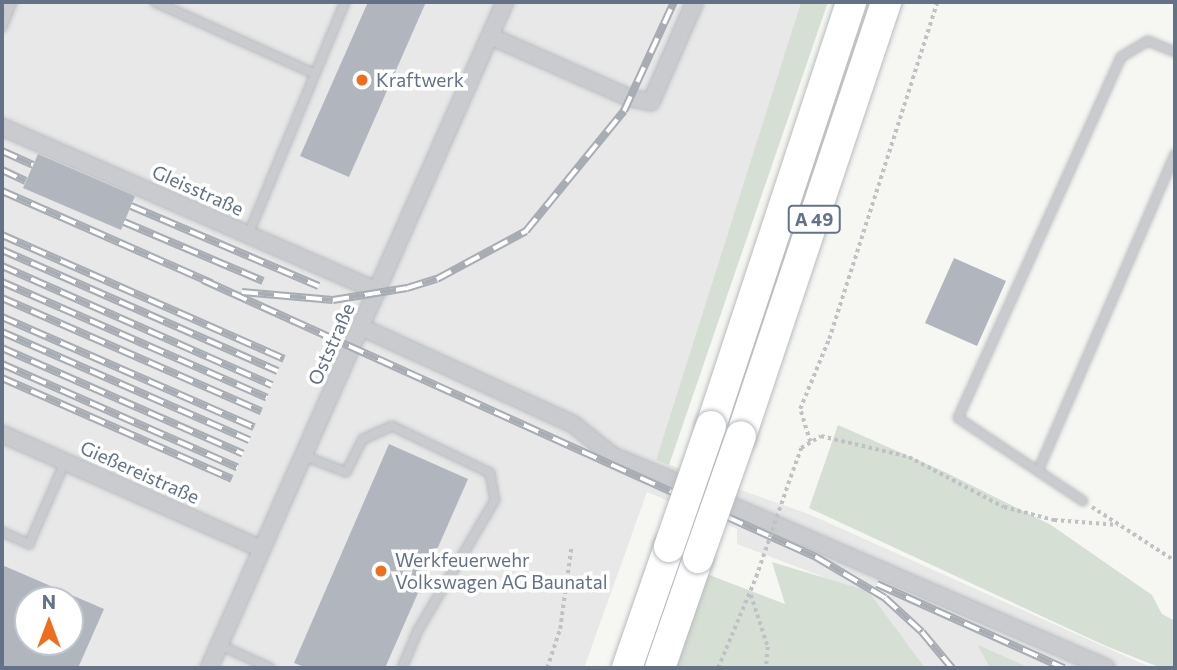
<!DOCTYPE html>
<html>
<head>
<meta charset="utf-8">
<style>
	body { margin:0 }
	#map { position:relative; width:1177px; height:670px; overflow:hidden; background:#f6f7f3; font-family:Commissioner,sans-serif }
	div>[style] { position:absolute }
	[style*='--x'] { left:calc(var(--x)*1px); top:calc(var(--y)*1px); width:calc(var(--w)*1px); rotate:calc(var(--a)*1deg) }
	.built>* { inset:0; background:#e7e8e7 }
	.green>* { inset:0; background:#d6dfd4 }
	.building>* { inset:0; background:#b1b6be }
	.path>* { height:3.5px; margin-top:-1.75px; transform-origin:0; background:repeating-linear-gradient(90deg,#c0c1c4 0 3.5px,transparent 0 7px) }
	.roads { filter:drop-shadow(0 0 2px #b8bbbf) drop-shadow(0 0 2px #b8bbbf) }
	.service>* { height:8px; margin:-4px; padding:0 4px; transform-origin:4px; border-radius:4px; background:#c9cbcf }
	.minor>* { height:16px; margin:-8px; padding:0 8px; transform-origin:8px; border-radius:8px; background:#c9cbcf }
	.motorway>* { height:30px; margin:-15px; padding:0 15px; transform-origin:15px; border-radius:15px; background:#fff }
	.rail>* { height:8px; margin-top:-4px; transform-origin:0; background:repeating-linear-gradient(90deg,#fff 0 16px,#a8acb3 0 32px); box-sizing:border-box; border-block:2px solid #a8acb3 }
	.path-bridge>* { height:3.5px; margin-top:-1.75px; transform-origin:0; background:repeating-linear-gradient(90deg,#c0c1c4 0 3.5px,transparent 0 7px) }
	.bridges { filter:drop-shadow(0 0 2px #b8bbbf) drop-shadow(0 0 2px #b8bbbf) }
	.motorway-bridge>* { height:30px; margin:-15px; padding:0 15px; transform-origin:15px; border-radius:15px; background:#fff }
	.dots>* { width:19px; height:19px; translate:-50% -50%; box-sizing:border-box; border:4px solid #fff; border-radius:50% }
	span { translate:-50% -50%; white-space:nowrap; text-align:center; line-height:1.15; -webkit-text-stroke:7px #fff; paint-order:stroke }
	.shield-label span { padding:2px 5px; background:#fff; border:2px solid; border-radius:5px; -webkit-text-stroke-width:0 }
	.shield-label { font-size:18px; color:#647287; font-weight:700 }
	.poi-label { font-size:19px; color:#647287 }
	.left { translate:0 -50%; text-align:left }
	.street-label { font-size:19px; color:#647287 }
	.frame { position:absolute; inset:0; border:4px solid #647287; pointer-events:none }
	.north { position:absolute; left:14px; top:586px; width:70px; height:70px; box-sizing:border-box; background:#fff; border:2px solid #c1c7cf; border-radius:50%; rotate:0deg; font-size:19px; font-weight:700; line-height:28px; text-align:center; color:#647287 }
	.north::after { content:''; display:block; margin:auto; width:24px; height:32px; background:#ef6d1b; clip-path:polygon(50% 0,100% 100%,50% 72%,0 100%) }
</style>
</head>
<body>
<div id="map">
	<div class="built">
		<div style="clip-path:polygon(evenodd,2px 2px,801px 2px,656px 460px,811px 515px,1152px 668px,870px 668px,865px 602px,821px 576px,737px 544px,737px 529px,647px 492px,584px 668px,2px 668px,2px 2px,28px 600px,70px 600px,70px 642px,28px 642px,28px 600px)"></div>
	</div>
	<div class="green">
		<div style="clip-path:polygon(801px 2px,828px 2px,669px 465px,656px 460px)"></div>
		<div style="clip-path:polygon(838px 425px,945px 472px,1051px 525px,1152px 595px,1162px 614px,1175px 621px,1175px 668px,1161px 668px,1106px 646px,809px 508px)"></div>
		<div style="clip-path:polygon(772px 562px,868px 591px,925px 668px,673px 668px,707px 574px,785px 604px)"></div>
		<div style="clip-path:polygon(978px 645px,1030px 668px,990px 668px)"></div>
	</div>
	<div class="building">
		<div style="clip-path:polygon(368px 2px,426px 2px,349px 177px,300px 156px)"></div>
		<div style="clip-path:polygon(38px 154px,135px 196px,121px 230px,23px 188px)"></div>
		<div style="clip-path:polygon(954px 258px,1006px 281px,977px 346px,925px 323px)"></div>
		<div style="clip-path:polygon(389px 444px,468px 479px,385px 668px,307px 668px,294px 663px)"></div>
		<div style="clip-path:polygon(evenodd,2px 565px,104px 609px,78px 668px,2px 668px,2px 565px,28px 600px,70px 600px,70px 642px,28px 642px,28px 600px)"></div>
	</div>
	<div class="path">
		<div style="--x:810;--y:442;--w:34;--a:-107"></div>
		<div style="--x:800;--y:409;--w:76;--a:-67.5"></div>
		<div style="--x:829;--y:339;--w:354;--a:-72.2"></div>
		<div style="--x:788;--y:484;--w:38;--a:-70"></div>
		<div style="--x:801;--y:448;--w:23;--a:-31"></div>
		<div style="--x:821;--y:436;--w:90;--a:13.4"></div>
		<div style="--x:909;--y:457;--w:107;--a:27.8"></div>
		<div style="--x:1004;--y:507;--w:52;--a:14.6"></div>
		<div style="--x:1054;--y:520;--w:64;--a:4.5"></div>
		<div style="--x:1092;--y:507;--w:99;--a:33"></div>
		<div style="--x:751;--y:595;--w:55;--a:71.9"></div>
		<div style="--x:768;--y:647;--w:21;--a:95"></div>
		<div style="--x:547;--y:668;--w:41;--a:-71.6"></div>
		<div style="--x:560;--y:629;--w:81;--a:-82.2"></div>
		<div style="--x:718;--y:668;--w:99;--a:-67.3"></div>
	</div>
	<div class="roads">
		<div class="service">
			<div style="--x:155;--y:2;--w:175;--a:24.2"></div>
			<div style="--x:2;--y:27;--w:27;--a:-68"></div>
			<div style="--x:248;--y:235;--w:252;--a:-67.4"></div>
			<div style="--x:304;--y:456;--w:45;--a:20.9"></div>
			<div style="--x:346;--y:472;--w:37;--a:-63"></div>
			<div style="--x:363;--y:439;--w:32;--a:-24"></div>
			<div style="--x:392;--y:426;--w:109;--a:25.6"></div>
			<div style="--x:490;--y:473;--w:27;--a:80"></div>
			<div style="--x:495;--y:500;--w:151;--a:120.6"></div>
			<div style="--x:418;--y:630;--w:41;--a:112.8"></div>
			<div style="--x:1038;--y:471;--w:345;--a:-66.6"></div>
			<div style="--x:1083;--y:501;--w:150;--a:-146.4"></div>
			<div style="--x:958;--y:418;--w:396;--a:-65.7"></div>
			<div style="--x:1121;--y:57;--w:31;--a:-31"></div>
			<div style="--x:1148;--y:41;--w:29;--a:22"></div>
			<div style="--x:2;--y:532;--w:30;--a:24"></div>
			<div style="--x:29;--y:544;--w:90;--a:-66.3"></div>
			<div style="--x:220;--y:645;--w:55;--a:24.7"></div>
		</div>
		<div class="minor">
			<div style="--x:490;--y:36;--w:153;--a:23.9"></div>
			<div style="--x:630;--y:98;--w:21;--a:11"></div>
			<div style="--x:651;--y:102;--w:109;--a:-66.3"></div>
			<div style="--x:2;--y:127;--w:410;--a:23.6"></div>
			<div style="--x:361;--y:327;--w:233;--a:24.6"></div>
			<div style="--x:573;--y:424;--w:51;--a:38.7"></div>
			<div style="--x:613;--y:456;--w:87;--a:22.4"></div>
			<div style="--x:2;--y:434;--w:284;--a:23.9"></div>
			<div style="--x:714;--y:498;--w:427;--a:23.4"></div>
			<div style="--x:209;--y:668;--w:729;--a:-66.04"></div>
		</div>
		<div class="motorway">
			<div style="--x:711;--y:426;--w:447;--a:-71.7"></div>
			<div style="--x:741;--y:436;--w:458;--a:-71.5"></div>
			<div style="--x:627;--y:668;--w:128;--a:-70.9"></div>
			<div style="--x:660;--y:668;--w:116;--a:-70.9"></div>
		</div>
	</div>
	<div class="rail">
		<div style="--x:2;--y:151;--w:34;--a:24"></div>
		<div style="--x:2;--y:170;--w:26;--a:25"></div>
		<div style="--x:2;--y:191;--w:229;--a:23.7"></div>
		<div style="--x:131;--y:206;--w:204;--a:23.1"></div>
		<div style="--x:124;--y:222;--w:151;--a:23"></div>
		<div style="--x:2;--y:235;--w:308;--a:23.7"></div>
		<div style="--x:2;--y:250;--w:301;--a:23.7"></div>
		<div style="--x:2;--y:266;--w:295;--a:23.8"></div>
		<div style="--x:203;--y:280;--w:673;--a:24.32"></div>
		<div style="--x:816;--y:557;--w:80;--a:30.7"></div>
		<div style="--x:885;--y:598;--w:50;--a:42.6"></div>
		<div style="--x:922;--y:632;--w:47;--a:50.2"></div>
		<div style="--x:2;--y:282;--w:289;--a:23.6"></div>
		<div style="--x:242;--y:292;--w:91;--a:5"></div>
		<div style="--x:333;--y:300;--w:75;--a:-9.2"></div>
		<div style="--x:407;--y:288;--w:31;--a:-17"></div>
		<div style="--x:437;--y:279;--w:101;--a:-28.3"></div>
		<div style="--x:526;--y:231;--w:155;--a:-50.8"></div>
		<div style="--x:624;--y:111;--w:120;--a:-65.4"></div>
		<div style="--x:2;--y:298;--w:283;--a:23.6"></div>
		<div style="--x:2;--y:317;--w:275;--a:23.6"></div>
		<div style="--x:2;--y:332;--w:270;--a:23.6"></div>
		<div style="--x:2;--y:348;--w:263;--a:23.7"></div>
		<div style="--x:2;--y:364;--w:257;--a:23.7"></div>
		<div style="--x:2;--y:378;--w:251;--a:23.7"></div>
		<div style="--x:877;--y:584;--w:205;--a:24.2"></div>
	</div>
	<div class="path-bridge">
		<div style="--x:756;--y:577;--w:98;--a:-71"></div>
	</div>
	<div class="bridges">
		<div class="motorway-bridge">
			<div style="--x:669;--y:547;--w:128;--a:-70.9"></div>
			<div style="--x:698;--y:558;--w:129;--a:-70.6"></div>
		</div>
	</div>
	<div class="dots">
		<div style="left:362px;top:80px;background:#ef6d1b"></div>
		<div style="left:381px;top:571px;background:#ef6d1b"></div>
	</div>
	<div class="shield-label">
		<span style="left:814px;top:219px">A 49</span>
	</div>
	<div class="poi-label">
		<span class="left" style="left:376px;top:80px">Kraftwerk</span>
		<span class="left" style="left:395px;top:571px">Werkfeuerwehr<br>Volkswagen AG Baunatal</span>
	</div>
	<div class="street-label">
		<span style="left:198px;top:190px;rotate:24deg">Gleisstraße</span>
		<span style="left:331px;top:344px;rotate:-66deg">Oststraße</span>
		<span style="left:140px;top:472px;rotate:24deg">Gießereistraße</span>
	</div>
	<div class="frame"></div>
	<div class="north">N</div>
</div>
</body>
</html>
